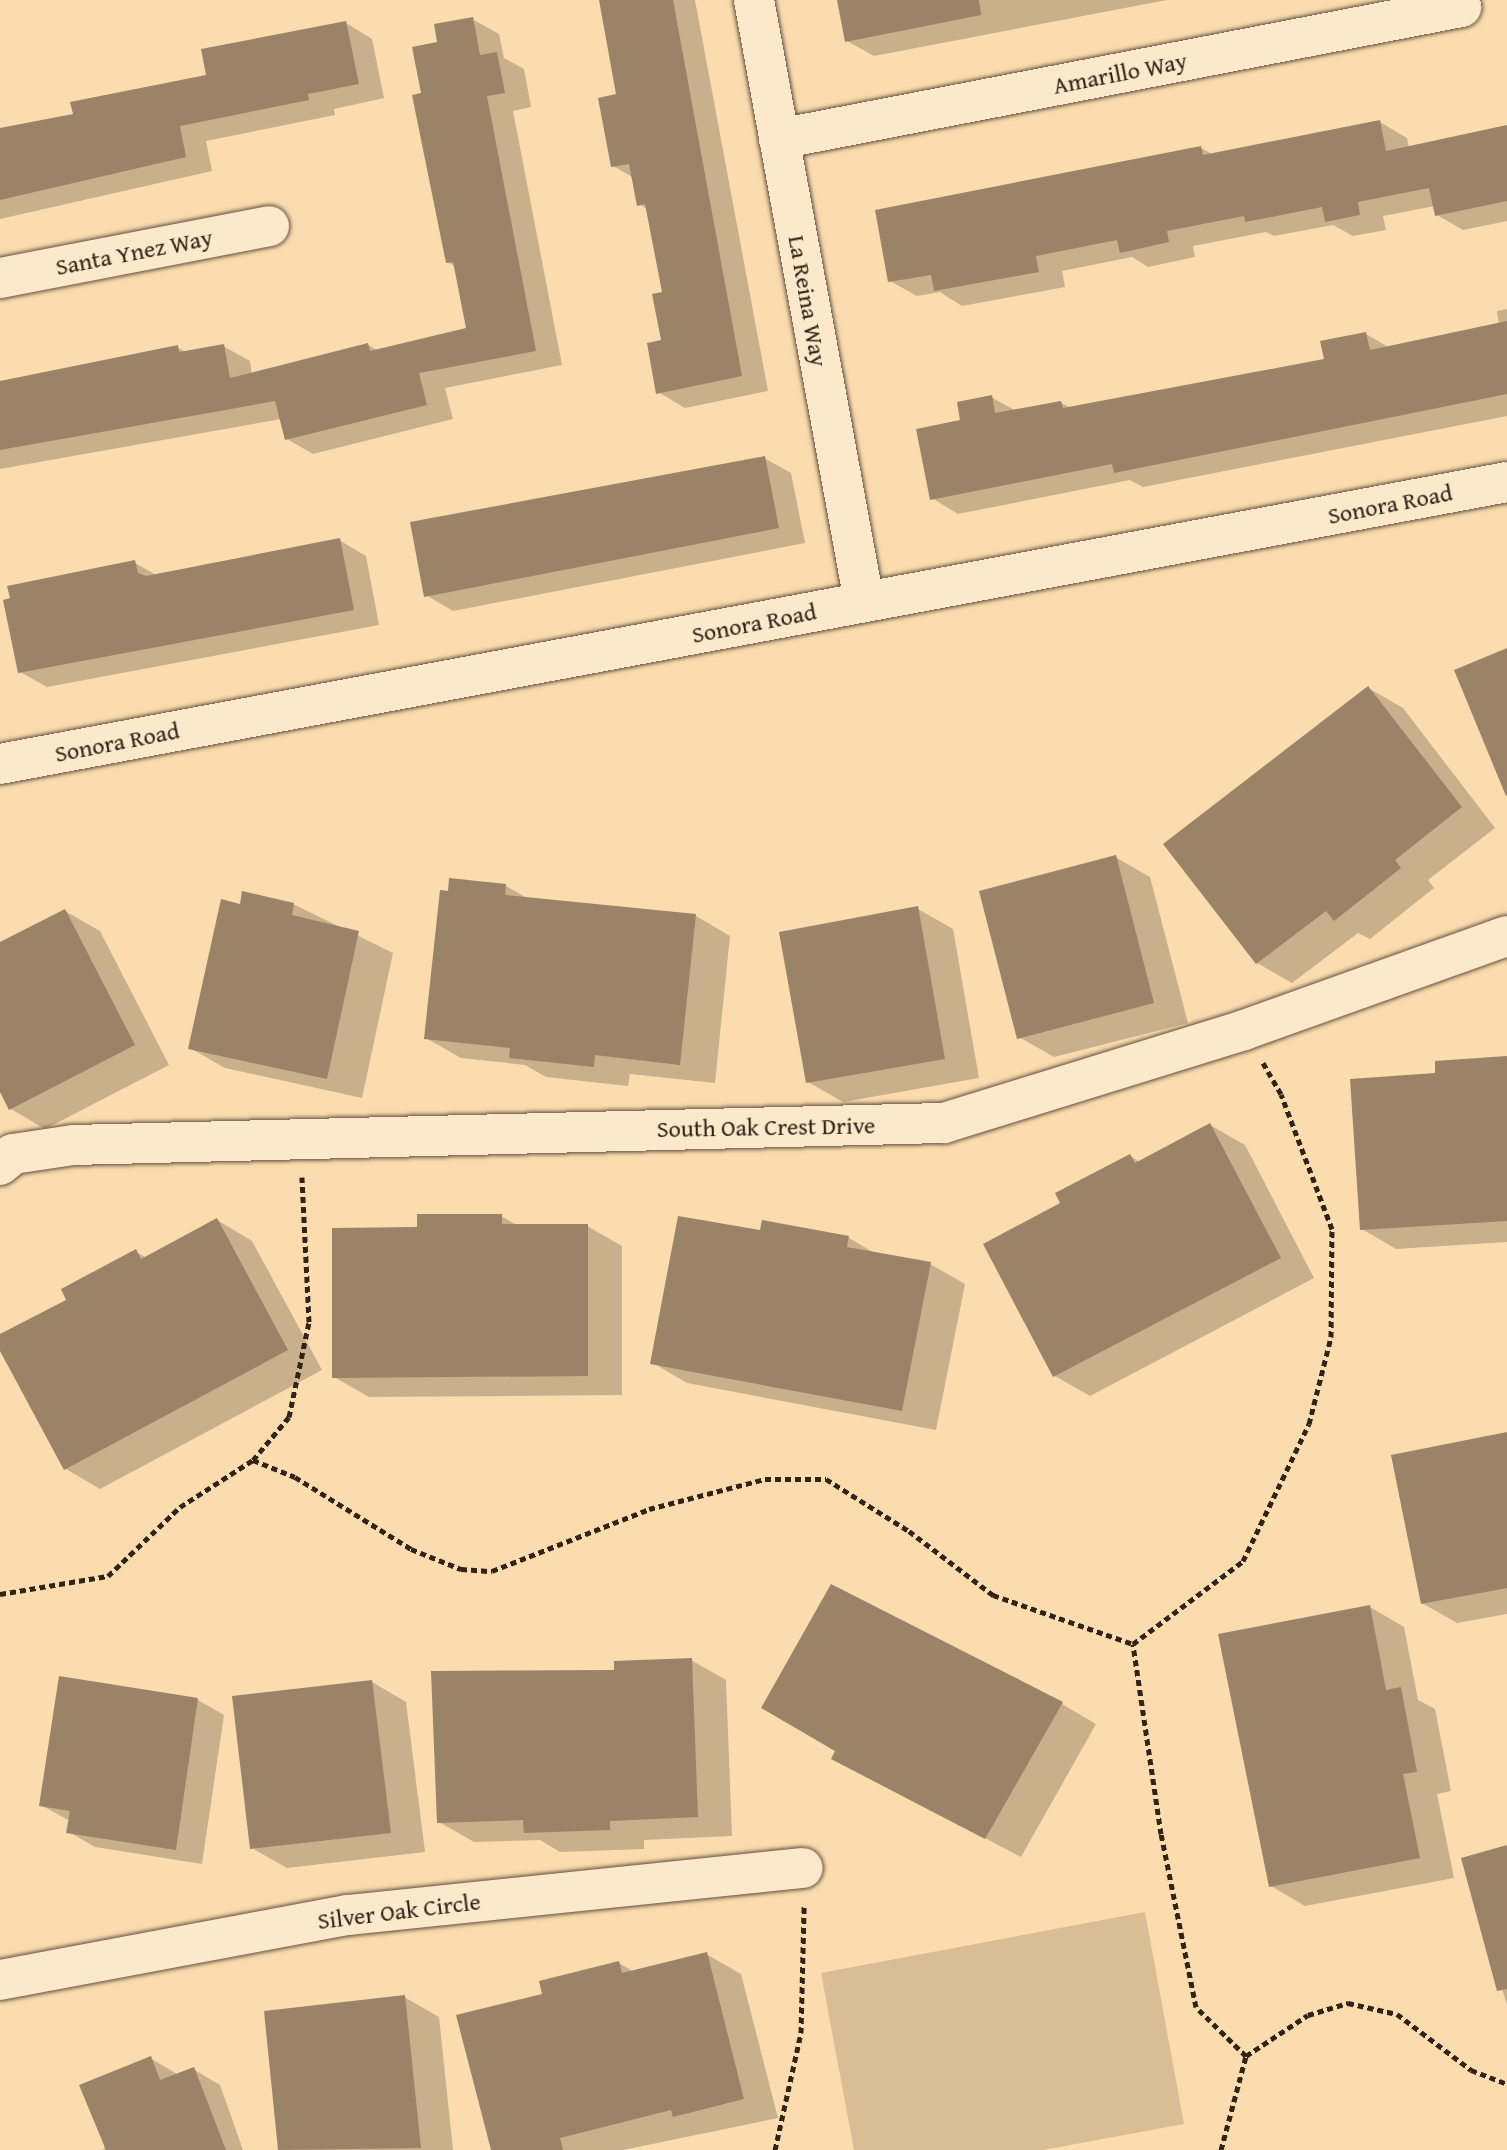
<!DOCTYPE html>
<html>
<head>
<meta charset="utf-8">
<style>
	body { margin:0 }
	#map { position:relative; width:1507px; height:2150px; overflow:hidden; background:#fbdcaf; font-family:"Gentium Book Plus",serif }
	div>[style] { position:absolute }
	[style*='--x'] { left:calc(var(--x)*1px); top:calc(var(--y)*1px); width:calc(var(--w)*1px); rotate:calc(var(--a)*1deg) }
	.green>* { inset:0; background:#d8bd95 }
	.shadow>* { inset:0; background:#0003 }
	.building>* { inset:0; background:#9a8367 }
	.path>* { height:5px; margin-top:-2.5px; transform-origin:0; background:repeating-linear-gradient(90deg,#302318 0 6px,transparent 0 10px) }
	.roads { filter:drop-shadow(0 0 2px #63513e) drop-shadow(0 0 2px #63513e) }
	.minor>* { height:40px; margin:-20px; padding:0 20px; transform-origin:20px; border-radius:20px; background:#fce8cb }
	span { translate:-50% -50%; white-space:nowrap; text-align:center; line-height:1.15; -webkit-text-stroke:6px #fce8cb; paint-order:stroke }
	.street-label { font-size:24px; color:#302318 }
</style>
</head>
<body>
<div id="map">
	<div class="green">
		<div style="clip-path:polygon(1145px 1912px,1184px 2124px,1043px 2150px,854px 2150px,821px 1973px)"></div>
	</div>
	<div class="shadow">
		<div style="clip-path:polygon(600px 0,695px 0,768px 391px,685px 408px,658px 392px,664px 294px,648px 210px,639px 204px,634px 178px,613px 166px,618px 96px)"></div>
		<div style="clip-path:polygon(839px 0,1167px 0,874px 56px,847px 41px)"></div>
		<div style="clip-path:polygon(472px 19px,499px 34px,504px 58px,524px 69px,531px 107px,513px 111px,562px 365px,445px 388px,453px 419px,313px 454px,287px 439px,281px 419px,0 469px,0 382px,177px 347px,187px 353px,223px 346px,250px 361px,252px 375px,368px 345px,379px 351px,468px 330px,455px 266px,447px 262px,424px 95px,439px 43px)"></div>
		<div style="clip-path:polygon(346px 23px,372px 39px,384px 98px,334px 109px,335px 115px,206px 141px,212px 171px,0 219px,0 130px,75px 115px,208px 76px)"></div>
		<div style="clip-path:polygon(1380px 122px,1407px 138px,1409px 148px,1507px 127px,1507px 221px,1463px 230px,1437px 215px,1435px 206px,1383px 216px,1386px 230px,1353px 236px,1333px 225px,1274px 236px,1266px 232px,1193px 246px,1195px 257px,1148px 267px,1132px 257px,1062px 271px,1065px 287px,962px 306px,940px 292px,917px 296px,890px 281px,1201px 148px,1214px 155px)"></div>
		<div style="clip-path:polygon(1507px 309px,1507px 416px,1143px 487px,1130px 480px,958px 514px,932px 498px,962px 422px,991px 397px,1016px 411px,1061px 403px,1071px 408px,1326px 360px,1366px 334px,1390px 348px,1499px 325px,1497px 311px)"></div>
		<div style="clip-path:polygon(764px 458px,791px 473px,805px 543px,453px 611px,426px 595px)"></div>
		<div style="clip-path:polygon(339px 540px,366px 556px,379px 625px,47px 687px,20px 672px,135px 563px,158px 576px)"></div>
		<div style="clip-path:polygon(1368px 688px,1403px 708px,1495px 828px,1428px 880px,1434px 888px,1370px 939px,1358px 933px,1292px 983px,1257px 963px)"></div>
		<div style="clip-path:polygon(1115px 857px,1150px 877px,1188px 1023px,1054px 1057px,1019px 1037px)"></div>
		<div style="clip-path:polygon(506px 886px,529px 899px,696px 916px,730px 936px,715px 1083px,630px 1074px,628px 1086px,546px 1077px,525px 1065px,461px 1058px,426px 1038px)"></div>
		<div style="clip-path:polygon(293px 904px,393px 953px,362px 1098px,225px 1068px,190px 1048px,241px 906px)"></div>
		<div style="clip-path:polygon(918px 909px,953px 929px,979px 1078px,843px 1102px,808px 1082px)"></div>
		<div style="clip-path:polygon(65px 911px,100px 931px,169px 1065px,45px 1129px,11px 1109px,0 1088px,0 945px)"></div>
		<div style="clip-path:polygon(1507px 1058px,1507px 1242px,1396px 1249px,1362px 1229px,1438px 1075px)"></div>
		<div style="clip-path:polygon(1210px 1125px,1245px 1145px,1314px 1278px,1090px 1396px,1055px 1376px,1063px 1204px,1130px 1156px,1140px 1162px)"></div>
		<div style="clip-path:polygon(501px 1216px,518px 1226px,587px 1226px,622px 1246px,622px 1395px,369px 1397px,334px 1377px,419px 1229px)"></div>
		<div style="clip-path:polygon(217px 1220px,252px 1241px,322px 1370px,100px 1489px,66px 1469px,0 1347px,0 1337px,69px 1300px,136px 1252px,147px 1258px)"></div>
		<div style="clip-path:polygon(762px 1233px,849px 1238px,878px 1255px,930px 1264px,965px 1284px,936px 1430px,687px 1383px,653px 1363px)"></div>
		<div style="clip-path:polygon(1507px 1434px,1507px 1614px,1457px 1623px,1422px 1603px)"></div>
		<div style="clip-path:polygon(1370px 1607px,1404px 1627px,1418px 1700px,1435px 1709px,1451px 1791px,1437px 1794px,1454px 1878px,1305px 1906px,1271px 1886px)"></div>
		<div style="clip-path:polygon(691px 1660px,726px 1680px,732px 1836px,644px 1840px,644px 1849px,560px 1852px,540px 1840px,474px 1842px,439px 1822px,616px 1672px)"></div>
		<div style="clip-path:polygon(372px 1682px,406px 1702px,425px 1852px,287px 1868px,252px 1848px)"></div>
		<div style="clip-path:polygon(198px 1700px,224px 1715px,202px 1864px,95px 1847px,69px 1832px,70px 1821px,41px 1805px)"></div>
		<div style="clip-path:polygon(1062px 1704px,1096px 1724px,1021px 1857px,834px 1758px)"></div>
		<div style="clip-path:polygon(1507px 1847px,1507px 2005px,1463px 1859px)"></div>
		<div style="clip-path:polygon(706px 1954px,741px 1974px,778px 2118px,623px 2150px,493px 2150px,545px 1995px,619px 1963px,634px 1972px)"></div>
		<div style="clip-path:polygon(404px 1997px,439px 2017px,453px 2150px,281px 2150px,266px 2012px)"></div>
		<div style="clip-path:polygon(150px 2058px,177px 2074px,193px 2069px,220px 2085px,243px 2150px,103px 2150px)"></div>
	</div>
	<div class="building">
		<div style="clip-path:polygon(599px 0,673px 0,742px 376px,656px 394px,647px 343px,661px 340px,652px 294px,662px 292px,645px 204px,637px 206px,629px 164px,611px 167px,598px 98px,616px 94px)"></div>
		<div style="clip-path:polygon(837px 0,979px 0,981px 15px,845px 42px)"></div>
		<div style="clip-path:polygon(473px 17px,480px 55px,497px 52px,505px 93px,487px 96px,536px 351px,419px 373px,427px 405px,285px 440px,275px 401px,0 450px,0 381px,178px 345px,179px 352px,224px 344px,230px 378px,368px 343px,370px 351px,466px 328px,453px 262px,446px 263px,412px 95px,421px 93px,412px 47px,437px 42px,434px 24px)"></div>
		<div style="clip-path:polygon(346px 21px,359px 84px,308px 94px,309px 100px,180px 126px,186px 157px,0 200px,0 128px,73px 114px,70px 102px,206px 75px,201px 49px)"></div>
		<div style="clip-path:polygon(1380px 120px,1386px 151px,1507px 125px,1507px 201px,1435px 216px,1429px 188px,1358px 202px,1360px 215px,1325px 222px,1322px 207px,1245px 222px,1244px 216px,1167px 231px,1169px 242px,1120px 253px,1117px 240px,1036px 256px,1039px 272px,934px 291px,931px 275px,888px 282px,875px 210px,1201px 146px,1203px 155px)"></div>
		<div style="clip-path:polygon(1507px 321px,1507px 394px,1114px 473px,1112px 464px,930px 500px,916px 429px,960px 420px,957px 402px,992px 395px,995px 413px,1061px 401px,1063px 408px,1324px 359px,1320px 341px,1366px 332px,1370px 350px)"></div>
		<div style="clip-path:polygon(765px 456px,779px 528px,424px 597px,410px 522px)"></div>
		<div style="clip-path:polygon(340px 538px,354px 610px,18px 673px,3px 600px,10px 598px,7px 586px,135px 560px,138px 573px,146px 576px)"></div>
		<div style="clip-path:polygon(1507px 648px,1507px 795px,1506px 796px,1454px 670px)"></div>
		<div style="clip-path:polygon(1368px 686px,1462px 807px,1395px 860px,1401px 868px,1334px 921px,1326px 911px,1256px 964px,1163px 844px)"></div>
		<div style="clip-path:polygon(1116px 855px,1154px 1003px,1017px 1039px,979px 891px)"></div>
		<div style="clip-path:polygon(449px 878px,506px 884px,505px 895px,696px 914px,680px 1065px,595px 1055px,594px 1067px,509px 1058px,510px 1048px,424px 1039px,440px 890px,448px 891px)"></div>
		<div style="clip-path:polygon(242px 891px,294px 903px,292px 915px,359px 931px,327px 1079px,188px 1049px,221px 899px,240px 904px)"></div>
		<div style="clip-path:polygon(918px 906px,945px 1059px,806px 1083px,779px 932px)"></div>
		<div style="clip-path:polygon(65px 909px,135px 1045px,9px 1110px,0 1092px,0 942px)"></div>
		<div style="clip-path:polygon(1507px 1056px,1507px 1221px,1360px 1230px,1350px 1079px,1435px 1073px,1435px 1061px)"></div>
		<div style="clip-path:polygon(1210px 1123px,1281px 1258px,1053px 1377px,983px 1244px,1060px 1203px,1055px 1193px,1130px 1154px,1135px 1163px)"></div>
		<div style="clip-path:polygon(417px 1214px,502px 1214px,502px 1224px,588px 1224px,588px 1376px,332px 1378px,332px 1228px,417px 1227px)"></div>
		<div style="clip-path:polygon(678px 1216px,760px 1230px,762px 1220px,849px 1236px,847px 1247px,931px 1262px,902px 1411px,650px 1364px)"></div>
		<div style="clip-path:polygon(217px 1218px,288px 1350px,64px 1470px,0 1351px,0 1334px,66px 1300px,61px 1289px,136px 1249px,141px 1259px)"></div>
		<div style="clip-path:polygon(1507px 1432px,1507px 1588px,1421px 1604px,1391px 1455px)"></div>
		<div style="clip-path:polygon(831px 1584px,1063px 1702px,985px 1839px,831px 1759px,835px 1751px,761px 1708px)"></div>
		<div style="clip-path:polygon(1370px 1605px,1386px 1690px,1401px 1687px,1417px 1772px,1403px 1774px,1420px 1858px,1269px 1887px,1218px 1634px)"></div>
		<div style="clip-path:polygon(692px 1658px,698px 1817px,610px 1821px,610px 1830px,524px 1833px,523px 1820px,437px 1823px,431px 1671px,614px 1670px,614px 1661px)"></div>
		<div style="clip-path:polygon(59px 1676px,198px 1698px,176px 1850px,66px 1833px,70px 1811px,39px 1806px)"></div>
		<div style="clip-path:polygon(372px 1680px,391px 1833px,250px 1849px,232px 1696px)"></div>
		<div style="clip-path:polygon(1507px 1845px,1507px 1989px,1497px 1991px,1461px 1858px)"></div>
		<div style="clip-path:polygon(707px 1952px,744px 2099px,673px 2117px,671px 2110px,560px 2138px,563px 2150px,491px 2150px,456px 2015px,542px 1994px,539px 1981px,619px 1961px,622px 1973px)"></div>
		<div style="clip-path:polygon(405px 1995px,421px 2148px,278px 2150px,264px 2011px)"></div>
		<div style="clip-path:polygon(151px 2056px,160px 2080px,194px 2067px,226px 2150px,106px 2150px,79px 2085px)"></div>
	</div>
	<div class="path">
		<div style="--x:253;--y:1460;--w:56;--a:-50.1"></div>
		<div style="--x:289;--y:1417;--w:97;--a:-78.1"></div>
		<div style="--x:309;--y:1322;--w:145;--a:-92.8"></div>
		<div style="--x:0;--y:1594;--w:109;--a:-9.5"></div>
		<div style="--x:108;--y:1576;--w:100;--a:-43.8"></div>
		<div style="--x:180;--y:1507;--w:87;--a:-32.8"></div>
		<div style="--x:253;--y:1460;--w:45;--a:22"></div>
		<div style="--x:295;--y:1477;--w:137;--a:31.8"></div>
		<div style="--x:411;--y:1549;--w:54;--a:21.8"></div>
		<div style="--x:461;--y:1569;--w:31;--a:4"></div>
		<div style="--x:492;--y:1571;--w:169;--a:-21.5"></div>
		<div style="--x:649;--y:1509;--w:120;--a:-14.5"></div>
		<div style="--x:765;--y:1479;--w:61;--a:0"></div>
		<div style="--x:826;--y:1479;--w:98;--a:32.1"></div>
		<div style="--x:909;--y:1531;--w:106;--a:37.3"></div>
		<div style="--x:993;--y:1595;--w:148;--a:19.3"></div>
		<div style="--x:1246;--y:2056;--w:74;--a:-33.5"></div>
		<div style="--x:1308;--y:2015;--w:42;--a:-16.7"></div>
		<div style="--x:1348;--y:2003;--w:50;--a:12.7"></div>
		<div style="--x:1397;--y:2014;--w:93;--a:37.1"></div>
		<div style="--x:1471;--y:2070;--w:39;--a:21"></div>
		<div style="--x:775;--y:2150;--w:120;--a:-77.5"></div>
		<div style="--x:801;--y:2033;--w:127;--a:-88.6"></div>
		<div style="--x:1221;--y:2150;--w:97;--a:-75.1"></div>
		<div style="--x:1246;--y:2056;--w:70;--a:-135.6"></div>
		<div style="--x:1196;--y:2007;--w:177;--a:-101.4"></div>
		<div style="--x:1161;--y:1834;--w:192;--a:-98.4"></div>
		<div style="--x:1133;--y:1644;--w:138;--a:-37"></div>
		<div style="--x:1243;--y:1561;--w:152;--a:-64.3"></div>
		<div style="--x:1309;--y:1424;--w:90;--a:-75.8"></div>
		<div style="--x:1331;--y:1337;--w:108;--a:-89.5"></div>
		<div style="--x:1332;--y:1229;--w:144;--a:-110.7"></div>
		<div style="--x:1281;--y:1094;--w:36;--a:-120"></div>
	</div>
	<div class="roads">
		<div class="minor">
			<div style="--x:754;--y:0;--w:612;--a:79.64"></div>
			<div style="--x:779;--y:139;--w:695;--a:-10.95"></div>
			<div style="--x:0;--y:278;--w:274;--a:-10.9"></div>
			<div style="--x:0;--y:764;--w:1533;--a:-10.6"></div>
			<div style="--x:0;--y:1165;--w:17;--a:-40"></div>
			<div style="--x:13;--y:1154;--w:61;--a:-8.5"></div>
			<div style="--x:73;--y:1145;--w:871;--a:-1.45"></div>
			<div style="--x:944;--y:1123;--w:314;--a:-17.2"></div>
			<div style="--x:1244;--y:1030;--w:279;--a:-19.7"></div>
			<div style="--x:0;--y:1980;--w:354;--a:-10.6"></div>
			<div style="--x:348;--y:1915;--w:457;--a:-5.9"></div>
		</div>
	</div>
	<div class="street-label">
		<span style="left:1120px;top:73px;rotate:-11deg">Amarillo Way</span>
		<span style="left:134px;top:252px;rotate:-11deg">Santa Ynez Way</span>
		<span style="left:808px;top:301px;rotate:80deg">La Reina Way</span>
		<span style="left:1390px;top:504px;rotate:-11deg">Sonora Road</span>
		<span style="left:754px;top:623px;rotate:-11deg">Sonora Road</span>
		<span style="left:117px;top:742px;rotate:-11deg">Sonora Road</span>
		<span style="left:766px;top:1127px;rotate:-1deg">South Oak Crest Drive</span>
		<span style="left:399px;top:1911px;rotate:-7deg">Silver Oak Circle</span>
	</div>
</div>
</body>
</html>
